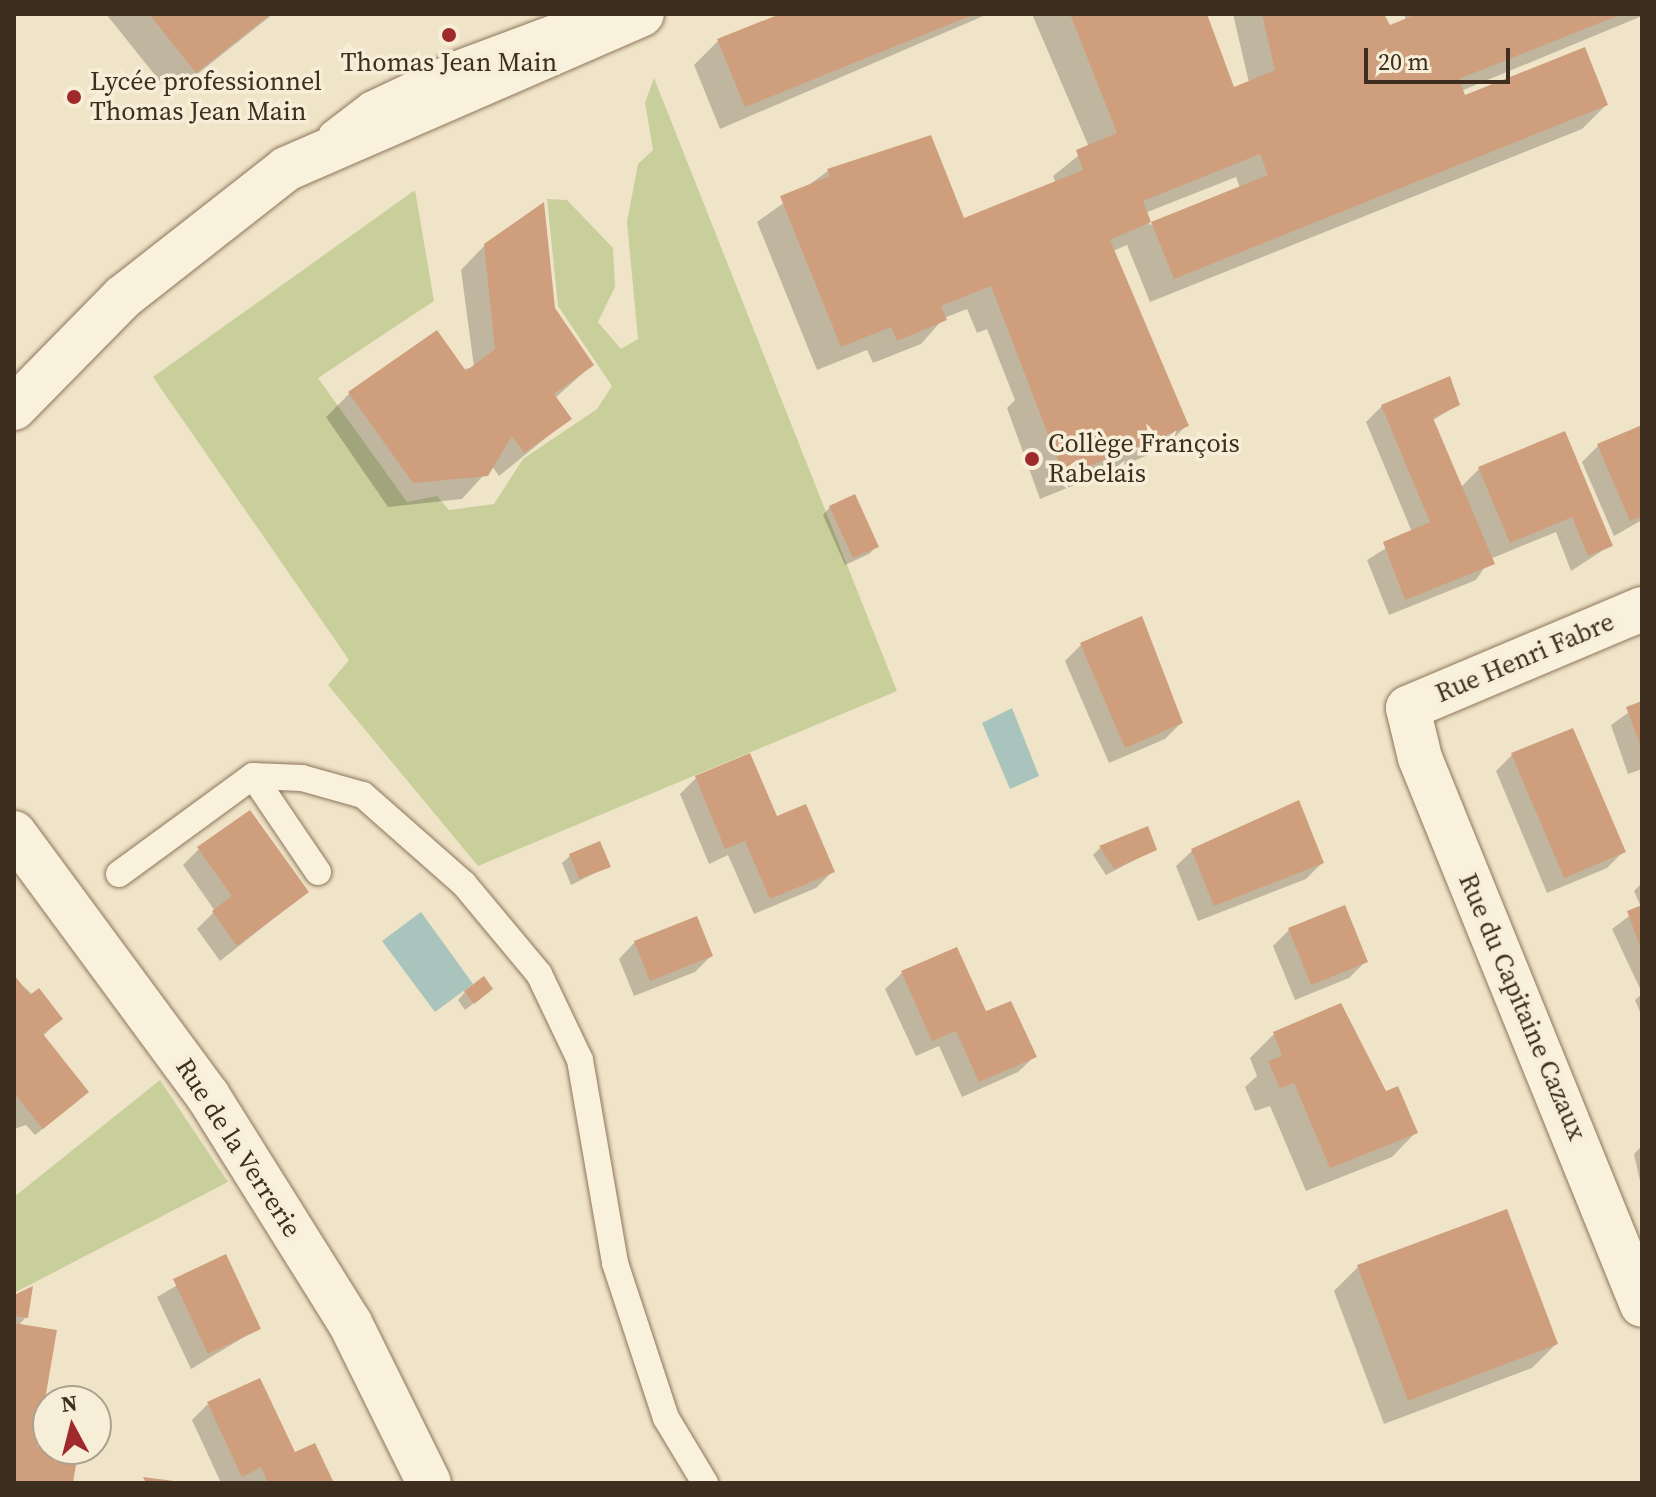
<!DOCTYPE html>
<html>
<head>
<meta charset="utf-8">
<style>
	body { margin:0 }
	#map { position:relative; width:1656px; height:1497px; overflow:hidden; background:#f0e4c8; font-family:"Source Serif 4",serif }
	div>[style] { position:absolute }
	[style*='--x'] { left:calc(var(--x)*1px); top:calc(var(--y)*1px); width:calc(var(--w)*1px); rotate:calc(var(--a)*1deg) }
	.green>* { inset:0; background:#c9cf9b }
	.water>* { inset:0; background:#a9c4bc }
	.shadow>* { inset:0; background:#0003 }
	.building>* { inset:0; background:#cf9f7d }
	.roads { filter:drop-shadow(0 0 2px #8d765c) drop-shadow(0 0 2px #8d765c) }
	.service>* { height:26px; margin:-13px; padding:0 13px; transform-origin:13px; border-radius:13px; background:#faf1dc }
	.minor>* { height:44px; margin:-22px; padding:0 22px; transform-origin:22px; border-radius:22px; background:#faf1dc }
	.tertiary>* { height:44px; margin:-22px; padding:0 22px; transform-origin:22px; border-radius:22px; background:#faf1dc }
	.dots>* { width:22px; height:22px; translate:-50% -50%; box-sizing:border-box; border:4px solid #f7eed8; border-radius:50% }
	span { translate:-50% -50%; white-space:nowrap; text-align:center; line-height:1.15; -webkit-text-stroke:7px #f7eed8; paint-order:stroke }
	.poi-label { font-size:26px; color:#3d2e20 }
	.left { translate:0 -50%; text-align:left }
	.street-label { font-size:26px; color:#3d2e20 }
	.frame { position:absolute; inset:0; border:16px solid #3d2e20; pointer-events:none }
	.north { position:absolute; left:32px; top:1385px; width:80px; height:80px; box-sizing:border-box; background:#f7eed8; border:2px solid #ada18e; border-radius:50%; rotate:353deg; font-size:22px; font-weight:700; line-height:32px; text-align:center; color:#3d2e20 }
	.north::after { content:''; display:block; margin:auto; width:28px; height:36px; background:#9e2a2b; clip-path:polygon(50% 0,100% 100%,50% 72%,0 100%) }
	.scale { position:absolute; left:1364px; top:48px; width:146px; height:36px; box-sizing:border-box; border:4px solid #3d2e20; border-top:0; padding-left:10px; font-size:24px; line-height:28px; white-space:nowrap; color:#3d2e20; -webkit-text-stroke:6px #f7eed8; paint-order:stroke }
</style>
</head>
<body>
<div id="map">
	<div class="green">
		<div style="clip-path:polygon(654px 78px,897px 691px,478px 866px,328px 685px,349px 660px,153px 377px,415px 190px,434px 301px,318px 378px,407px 502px,437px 496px,449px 510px,494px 504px,523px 459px,597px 409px,612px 386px,558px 306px,547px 199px,567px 200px,613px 248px,615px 287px,598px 322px,621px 349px,638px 339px,627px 222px,638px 164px,653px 150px,645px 103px)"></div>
		<div style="clip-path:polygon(160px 1080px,228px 1182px,14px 1293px,14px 1197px)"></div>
	</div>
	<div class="water">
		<div style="clip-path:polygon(1012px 708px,1039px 776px,1010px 789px,982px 723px)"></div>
		<div style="clip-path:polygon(421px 912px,473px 984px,435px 1012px,382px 941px)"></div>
	</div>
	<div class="shadow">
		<div style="clip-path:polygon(106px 14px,273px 14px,171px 95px)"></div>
		<div style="clip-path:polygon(786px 14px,988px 14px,720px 129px,694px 65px,718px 41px)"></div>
		<div style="clip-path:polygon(evenodd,1032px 14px,1204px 14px,1232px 90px,1249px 83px,1233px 14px,1381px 14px,1389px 28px,1406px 20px,1404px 14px,1642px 16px,1461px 91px,1464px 98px,1606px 105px,1582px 129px,1150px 302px,1127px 245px,1113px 251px,1187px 425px,1163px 449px,1040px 499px,1007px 408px,1015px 400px,987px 329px,977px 333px,967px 309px,944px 318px,921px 344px,873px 363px,867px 350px,817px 370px,757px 222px,828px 171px,963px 220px,1056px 183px,1053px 176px,1089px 147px,1032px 14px,1236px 177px,1240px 188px,1150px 225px,1145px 213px,1236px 177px)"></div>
		<div style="clip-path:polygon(485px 245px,553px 307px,592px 365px,555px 398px,569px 419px,499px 476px,492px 466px,462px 499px,388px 507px,326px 417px,350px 393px,474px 367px,461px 270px)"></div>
		<div style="clip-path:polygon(1458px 405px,1433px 420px,1461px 487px,1479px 469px,1564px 433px,1611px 545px,1571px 571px,1556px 532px,1490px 559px,1476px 580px,1389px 615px,1367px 560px,1412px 532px,1366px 422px,1382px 406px)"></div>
		<div style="clip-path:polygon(1642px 427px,1642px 520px,1614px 536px,1582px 462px,1598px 446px)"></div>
		<div style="clip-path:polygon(830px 507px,877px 546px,869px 554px,845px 565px,823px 515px)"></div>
		<div style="clip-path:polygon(1081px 645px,1181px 723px,1165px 739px,1109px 763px,1065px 661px)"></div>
		<div style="clip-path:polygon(1642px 703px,1642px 769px,1628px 774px,1611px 725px)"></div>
		<div style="clip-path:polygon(1512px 755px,1623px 852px,1607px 868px,1547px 893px,1496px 771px)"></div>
		<div style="clip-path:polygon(696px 778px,776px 819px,832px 872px,816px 888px,754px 914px,728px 855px,709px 864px,680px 794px)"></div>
		<div style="clip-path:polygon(1100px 848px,1154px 850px,1106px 875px,1093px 855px)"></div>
		<div style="clip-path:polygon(199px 849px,307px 892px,220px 961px,197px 929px,215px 911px,183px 865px)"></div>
		<div style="clip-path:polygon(1193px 850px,1322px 863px,1306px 879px,1198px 921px,1176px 866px)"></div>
		<div style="clip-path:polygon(570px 856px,609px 866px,571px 885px,562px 863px)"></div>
		<div style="clip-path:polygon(1642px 883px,1642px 993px,1612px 929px,1641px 907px,1634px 891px)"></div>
		<div style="clip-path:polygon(1289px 930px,1365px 962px,1349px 978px,1295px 1000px,1273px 946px)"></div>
		<div style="clip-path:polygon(635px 942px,711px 956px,695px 972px,634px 996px,619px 959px)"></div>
		<div style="clip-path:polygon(956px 949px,985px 1013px,1035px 1056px,1018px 1072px,962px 1097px,939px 1046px,916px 1056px,885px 989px,902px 973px)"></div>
		<div style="clip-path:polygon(14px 978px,60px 1019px,42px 1037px,79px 1100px,35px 1135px,26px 1125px,14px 1129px)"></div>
		<div style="clip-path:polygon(465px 992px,483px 996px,465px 1010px,458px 1000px)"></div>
		<div style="clip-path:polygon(1642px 994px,1642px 1017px,1635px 1000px)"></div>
		<div style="clip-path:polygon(1274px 1034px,1384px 1095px,1416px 1132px,1392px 1157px,1306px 1191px,1270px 1106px,1255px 1111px,1245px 1087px,1257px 1076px,1250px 1058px)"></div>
		<div style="clip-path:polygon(1642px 1146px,1642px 1190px,1634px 1154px)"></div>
		<div style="clip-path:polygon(225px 1257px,259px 1328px,191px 1369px,157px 1297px)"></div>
		<div style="clip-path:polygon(1358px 1267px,1556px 1344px,1532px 1368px,1384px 1424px,1334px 1291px)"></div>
		<div style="clip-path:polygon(14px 1298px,26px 1317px,18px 1326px,35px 1448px,71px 1483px,14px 1483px)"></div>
		<div style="clip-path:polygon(208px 1404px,294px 1455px,332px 1483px,221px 1483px,192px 1420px)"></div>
	</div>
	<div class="building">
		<div style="clip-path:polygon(149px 14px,271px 14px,196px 73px)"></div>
		<div style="clip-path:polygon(780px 14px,975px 14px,745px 107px,717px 39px)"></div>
		<div style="clip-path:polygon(evenodd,1070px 14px,1207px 14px,1234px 87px,1275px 70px,1262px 14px,1384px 14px,1390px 25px,1417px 14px,1622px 14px,1459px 79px,1465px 95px,1585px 47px,1608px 105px,1174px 279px,1151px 222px,1110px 240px,1189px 426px,1064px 476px,991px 286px,941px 306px,947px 320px,897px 341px,891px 327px,841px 347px,780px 196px,830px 176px,827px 169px,931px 135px,964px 218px,1083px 170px,1076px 150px,1117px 133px,1070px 14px,1260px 154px,1268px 175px,1151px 222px,1143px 201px,1260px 154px)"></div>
		<div style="clip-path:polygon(544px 202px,555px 308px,594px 365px,554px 394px,572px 419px,524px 453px,512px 436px,488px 476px,413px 483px,348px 392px,437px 330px,466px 371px,495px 349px,484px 244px)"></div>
		<div style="clip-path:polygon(1450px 376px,1460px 405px,1433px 418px,1495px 564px,1405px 600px,1383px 542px,1430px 522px,1381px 405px)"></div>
		<div style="clip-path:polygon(1642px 425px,1642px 516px,1630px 521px,1597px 444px)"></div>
		<div style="clip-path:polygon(1565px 431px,1613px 546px,1588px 556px,1572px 517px,1510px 543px,1478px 467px)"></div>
		<div style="clip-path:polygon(855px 494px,879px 547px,853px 558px,829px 506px)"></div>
		<div style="clip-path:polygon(1142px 616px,1183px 723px,1125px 748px,1080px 643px)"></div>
		<div style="clip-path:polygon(1642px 701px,1642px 750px,1626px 707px)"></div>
		<div style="clip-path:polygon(1573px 728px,1626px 852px,1564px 878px,1511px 753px)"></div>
		<div style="clip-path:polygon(750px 753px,777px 816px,806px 804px,835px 872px,770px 899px,745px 841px,725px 849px,695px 776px)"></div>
		<div style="clip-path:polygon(1299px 800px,1324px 863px,1214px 906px,1191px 849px)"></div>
		<div style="clip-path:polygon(250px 810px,309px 892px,237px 946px,212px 911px,232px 896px,197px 847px)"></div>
		<div style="clip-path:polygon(1148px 826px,1157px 850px,1114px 869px,1099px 846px)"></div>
		<div style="clip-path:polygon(600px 841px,611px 867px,579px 879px,569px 854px)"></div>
		<div style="clip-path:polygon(1345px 905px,1368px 962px,1311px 985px,1288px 928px)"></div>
		<div style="clip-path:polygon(1642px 905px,1642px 952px,1627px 911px)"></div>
		<div style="clip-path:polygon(697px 916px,713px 956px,650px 981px,634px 941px)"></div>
		<div style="clip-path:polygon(957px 947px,986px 1011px,1011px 1001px,1037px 1057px,979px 1082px,956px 1031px,932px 1041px,901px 971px)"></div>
		<div style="clip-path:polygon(14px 975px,30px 995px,39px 988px,63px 1019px,43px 1034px,89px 1092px,43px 1129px,14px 1093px)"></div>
		<div style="clip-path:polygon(484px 976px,493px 989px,474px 1004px,464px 991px)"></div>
		<div style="clip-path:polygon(1341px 1003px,1386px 1091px,1398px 1086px,1418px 1133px,1330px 1168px,1294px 1083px,1280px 1088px,1268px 1061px,1282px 1056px,1273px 1032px)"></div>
		<div style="clip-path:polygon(1507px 1209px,1558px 1344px,1408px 1401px,1357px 1265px)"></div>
		<div style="clip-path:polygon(226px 1254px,261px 1329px,208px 1354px,173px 1279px)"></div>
		<div style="clip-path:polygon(33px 1286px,28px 1318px,14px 1316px,14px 1295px)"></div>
		<div style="clip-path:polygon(14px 1323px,57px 1330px,37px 1446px,55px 1449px,54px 1461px,76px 1465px,73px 1483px,14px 1483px)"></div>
		<div style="clip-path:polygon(260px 1378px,295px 1452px,315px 1443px,334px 1483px,268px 1483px,261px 1467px,242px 1477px,207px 1402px)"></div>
		<div style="clip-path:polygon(143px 1477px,174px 1481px,174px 1483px,146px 1483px)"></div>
	</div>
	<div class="roads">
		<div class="service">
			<div style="--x:332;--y:134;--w:48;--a:-37.3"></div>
			<div style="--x:370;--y:105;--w:96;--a:-25.2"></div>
			<div style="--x:457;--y:64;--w:140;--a:-20.5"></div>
			<div style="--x:588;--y:15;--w:21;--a:17"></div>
			<div style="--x:253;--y:776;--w:116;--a:55.9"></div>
			<div style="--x:119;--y:874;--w:166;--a:-36.2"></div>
			<div style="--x:253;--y:776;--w:49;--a:2.3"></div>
			<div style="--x:302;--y:778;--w:63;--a:15.6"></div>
			<div style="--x:363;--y:795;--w:135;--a:41.4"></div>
			<div style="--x:464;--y:884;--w:117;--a:50.2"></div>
			<div style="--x:539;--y:974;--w:95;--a:64.5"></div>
			<div style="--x:580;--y:1060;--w:206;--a:80.2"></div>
			<div style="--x:615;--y:1263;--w:163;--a:71.8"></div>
			<div style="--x:666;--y:1418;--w:76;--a:59"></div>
		</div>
		<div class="minor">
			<div style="--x:1642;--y:609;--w:254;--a:157.1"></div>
			<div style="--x:1408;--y:708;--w:51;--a:76.5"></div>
			<div style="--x:1420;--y:758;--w:590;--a:67.91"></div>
		</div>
		<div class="tertiary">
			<div style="--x:14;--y:408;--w:156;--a:-45.5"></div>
			<div style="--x:123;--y:297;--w:207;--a:-38.1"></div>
			<div style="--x:286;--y:169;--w:388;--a:-23.5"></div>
			<div style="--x:14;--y:833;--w:327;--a:53.6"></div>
			<div style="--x:208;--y:1096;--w:268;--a:58"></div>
			<div style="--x:350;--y:1323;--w:178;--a:63.7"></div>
		</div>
	</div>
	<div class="dots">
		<div style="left:449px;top:35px;background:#9e2a2b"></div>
		<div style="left:74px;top:97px;background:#9e2a2b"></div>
		<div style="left:1032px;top:459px;background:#9e2a2b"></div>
	</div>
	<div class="poi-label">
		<span style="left:449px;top:63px">Thomas Jean Main</span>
		<span class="left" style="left:90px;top:97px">Lycée professionnel<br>Thomas Jean Main</span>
		<span class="left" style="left:1048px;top:459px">Collège François<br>Rabelais</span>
	</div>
	<div class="street-label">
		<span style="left:1525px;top:658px;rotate:-23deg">Rue Henri Fabre</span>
		<span style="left:1522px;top:1007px;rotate:67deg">Rue du Capitaine Cazaux</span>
		<span style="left:238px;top:1148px;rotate:57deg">Rue de la Verrerie</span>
	</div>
	<div class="frame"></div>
	<div class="north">N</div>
	<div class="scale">20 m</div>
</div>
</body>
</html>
